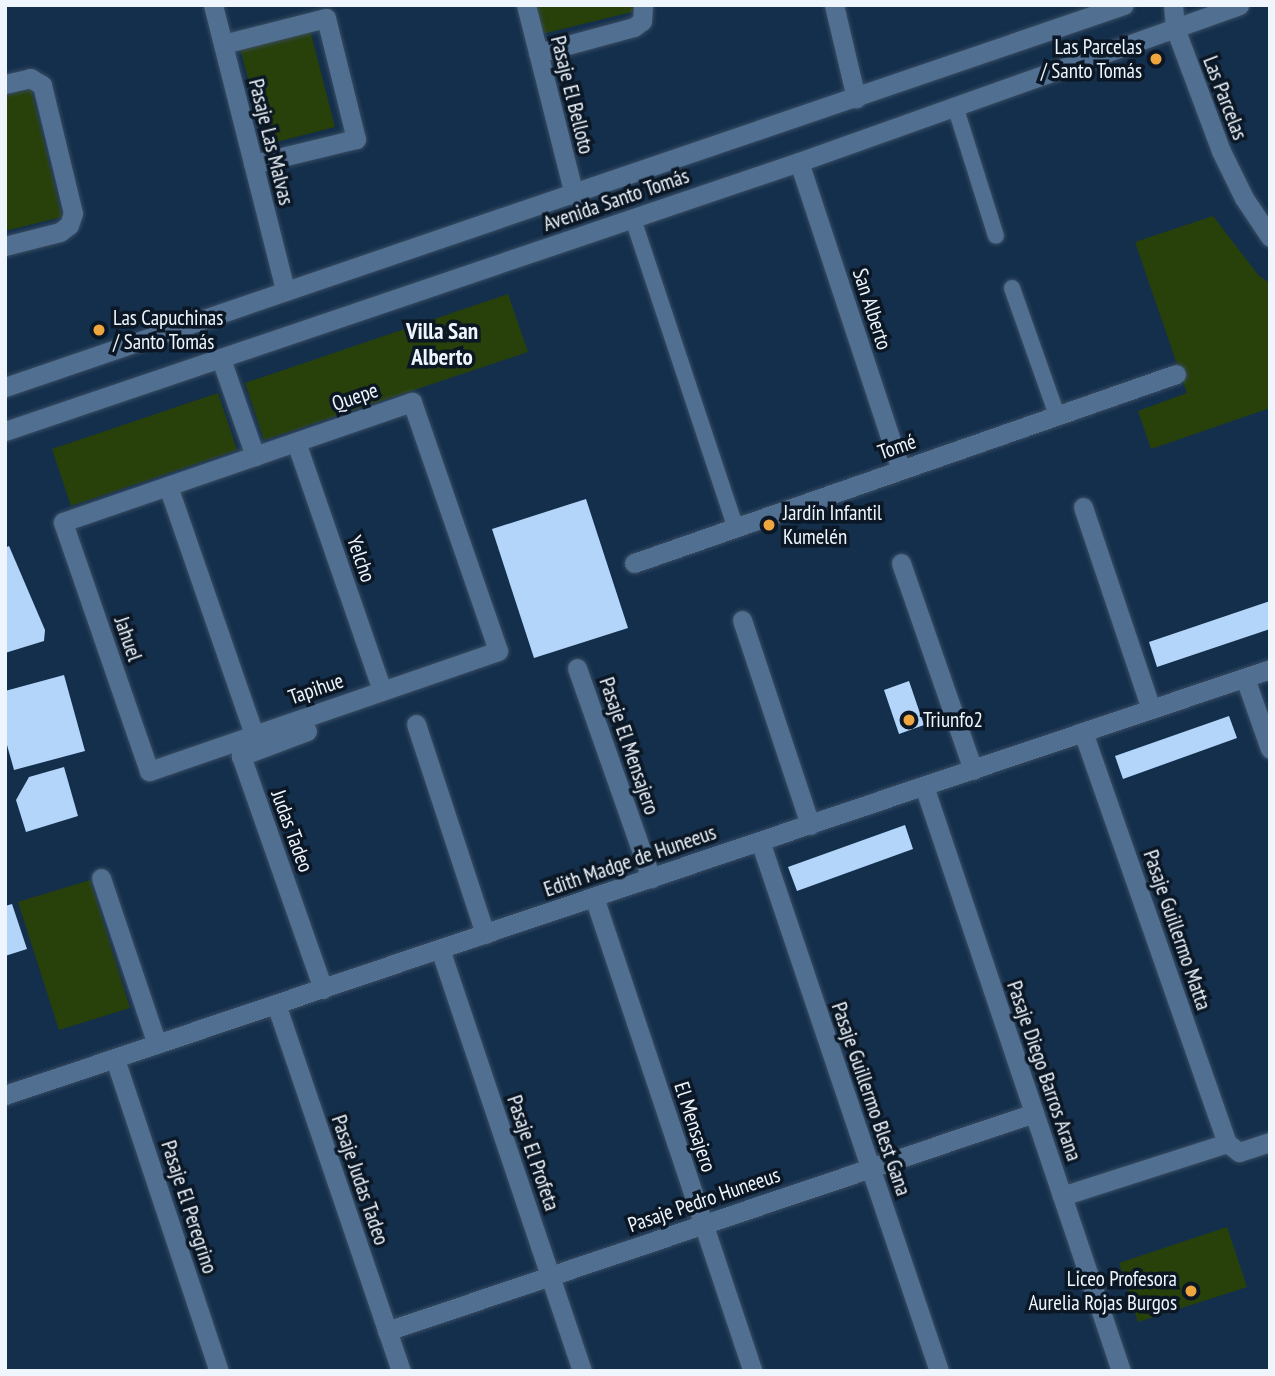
<!DOCTYPE html>
<html>
<head>
<meta charset="utf-8">
<style>
	body { margin:0 }
	#map { position:relative; width:1275px; height:1376px; overflow:hidden; background:#132f4c; font-family:"PT Sans Narrow",sans-serif }
	div>[style] { position:absolute }
	[style*='--x'] { left:calc(var(--x)*1px); top:calc(var(--y)*1px); width:calc(var(--w)*1px); rotate:calc(var(--a)*1deg) }
	.green>* { inset:0; background:#28410a }
	.building>* { inset:0; background:#b3d5fa }
	.roads { filter:drop-shadow(0 0 2px #394c62) drop-shadow(0 0 2px #394c62) }
	.service>* { height:16px; margin:-8px; padding:0 8px; transform-origin:8px; border-radius:8px; background:#516f90 }
	.minor>* { height:19px; margin:-9.5px; padding:0 9.5px; transform-origin:9.5px; border-radius:9.5px; background:#516f90 }
	.secondary>* { height:19px; margin:-9.5px; padding:0 9.5px; transform-origin:9.5px; border-radius:9.5px; background:#516f90 }
	.dots>* { width:19px; height:19px; translate:-50% -50%; box-sizing:border-box; border:4px solid #0b1724; border-radius:50% }
	span { translate:-50% -50%; white-space:nowrap; text-align:center; line-height:1.15; -webkit-text-stroke:7px #0b1724; paint-order:stroke }
	.poi-label { font-size:21px; color:#eef5fd }
	.right { translate:-100% -50%; text-align:right }
	.left { translate:0 -50%; text-align:left }
	.street-label { font-size:21px; color:#eef5fd }
	.neighbourhood-label { font-size:23px; color:#eef5fd; font-weight:700 }
	.frame { position:absolute; inset:0; border:7px solid #eef5fd; pointer-events:none }
</style>
</head>
<body>
<div id="map">
	<div class="green">
		<div style="clip-path:polygon(531px 5px,634px 5px,636px 11px,538px 35px)"></div>
		<div style="clip-path:polygon(310px 30px,335px 127px,265px 145px,240px 48px)"></div>
		<div style="clip-path:polygon(31px 89px,62px 217px,5px 231px,5px 95px)"></div>
		<div style="clip-path:polygon(1213px 216px,1259px 276px,1270px 283px,1270px 408px,1151px 449px,1138px 411px,1187px 393px,1135px 242px)"></div>
		<div style="clip-path:polygon(508px 294px,528px 352px,264px 440px,245px 383px)"></div>
		<div style="clip-path:polygon(218px 393px,237px 450px,71px 506px,52px 449px)"></div>
		<div style="clip-path:polygon(90px 880px,130px 1008px,59px 1030px,18px 902px)"></div>
		<div style="clip-path:polygon(1227px 1227px,1247px 1287px,1138px 1322px,1119px 1263px)"></div>
	</div>
	<div class="building">
		<div style="clip-path:polygon(586px 499px,628px 628px,534px 658px,492px 529px)"></div>
		<div style="clip-path:polygon(9px 546px,45px 630px,44px 641px,5px 653px,5px 548px)"></div>
		<div style="clip-path:polygon(1270px 601px,1270px 629px,1157px 667px,1149px 642px)"></div>
		<div style="clip-path:polygon(64px 675px,85px 751px,14px 770px,5px 738px,5px 691px)"></div>
		<div style="clip-path:polygon(909px 681px,924px 725px,899px 734px,884px 690px)"></div>
		<div style="clip-path:polygon(1229px 716px,1237px 738px,1123px 779px,1115px 756px)"></div>
		<div style="clip-path:polygon(64px 767px,78px 816px,26px 832px,16px 800px,29px 777px)"></div>
		<div style="clip-path:polygon(905px 825px,913px 849px,797px 891px,788px 867px)"></div>
		<div style="clip-path:polygon(12px 904px,27px 949px,5px 956px,5px 906px)"></div>
	</div>
	<div class="roads">
		<div class="service">
			<div style="--x:955;--y:106;--w:136;--a:72.5"></div>
			<div style="--x:633;--y:219;--w:326;--a:71.6"></div>
			<div style="--x:1012;--y:288;--w:135;--a:70.5"></div>
		</div>
		<div class="minor">
			<div style="--x:213;--y:5;--w:294;--a:75.8"></div>
			<div style="--x:526;--y:5;--w:196;--a:75.8"></div>
			<div style="--x:834;--y:5;--w:96;--a:76.7"></div>
			<div style="--x:1173;--y:5;--w:23;--a:85"></div>
			<div style="--x:1175;--y:28;--w:131;--a:69.5"></div>
			<div style="--x:1221;--y:151;--w:52;--a:63.9"></div>
			<div style="--x:1244;--y:198;--w:47;--a:56.3"></div>
			<div style="--x:223;--y:44;--w:106;--a:-14.2"></div>
			<div style="--x:326;--y:18;--w:125;--a:76.1"></div>
			<div style="--x:356;--y:139;--w:106;--a:166.4"></div>
			<div style="--x:538;--y:53;--w:99;--a:-15.2"></div>
			<div style="--x:634;--y:27;--w:10;--a:-37"></div>
			<div style="--x:642;--y:21;--w:16;--a:-86"></div>
			<div style="--x:5;--y:84;--w:26;--a:-13"></div>
			<div style="--x:30;--y:78;--w:14;--a:30"></div>
			<div style="--x:42;--y:85;--w:132;--a:76.4"></div>
			<div style="--x:73;--y:213;--w:13;--a:108"></div>
			<div style="--x:69;--y:225;--w:11;--a:142"></div>
			<div style="--x:60;--y:232;--w:57;--a:165.7"></div>
			<div style="--x:799;--y:162;--w:324;--a:71.7"></div>
			<div style="--x:221;--y:359;--w:103;--a:70.7"></div>
			<div style="--x:412;--y:402;--w:263;--a:70.9"></div>
			<div style="--x:498;--y:651;--w:369;--a:161"></div>
			<div style="--x:149;--y:771;--w:263;--a:-109.1"></div>
			<div style="--x:63;--y:522;--w:369;--a:-19"></div>
			<div style="--x:296;--y:442;--w:263;--a:70.9"></div>
			<div style="--x:168;--y:486;--w:263;--a:70.9"></div>
			<div style="--x:1083;--y:507;--w:213;--a:71.4"></div>
			<div style="--x:634;--y:563;--w:574;--a:-19.22"></div>
			<div style="--x:901;--y:563;--w:219;--a:70.8"></div>
			<div style="--x:742;--y:620;--w:216;--a:71.6"></div>
			<div style="--x:577;--y:668;--w:223;--a:70.6"></div>
			<div style="--x:1245;--y:678;--w:75;--a:70.6"></div>
			<div style="--x:416;--y:724;--w:221;--a:71.8"></div>
			<div style="--x:307;--y:731;--w:71;--a:159.3"></div>
			<div style="--x:241;--y:756;--w:247;--a:70.6"></div>
			<div style="--x:1083;--y:732;--w:435;--a:70.7"></div>
			<div style="--x:1227;--y:1143;--w:15;--a:37"></div>
			<div style="--x:1239;--y:1152;--w:33;--a:-18"></div>
			<div style="--x:924;--y:786;--w:617;--a:71.39"></div>
			<div style="--x:760;--y:841;--w:559;--a:71.34"></div>
			<div style="--x:101;--y:878;--w:175;--a:71.4"></div>
			<div style="--x:594;--y:897;--w:500;--a:71.5"></div>
			<div style="--x:440;--y:949;--w:445;--a:71.4"></div>
			<div style="--x:276;--y:1004;--w:388;--a:71.2"></div>
			<div style="--x:115;--y:1059;--w:329;--a:71.6"></div>
			<div style="--x:5;--y:1095;--w:1335;--a:-18.61"></div>
			<div style="--x:1062;--y:1196;--w:173;--a:-17.8"></div>
			<div style="--x:387;--y:1331;--w:683;--a:-18.62"></div>
		</div>
		<div class="secondary">
			<div style="--x:5;--y:387;--w:1182;--a:-18.85"></div>
			<div style="--x:5;--y:431;--w:838;--a:-18.72"></div>
			<div style="--x:799;--y:162;--w:467;--a:-19.6"></div>
		</div>
	</div>
	<div class="dots">
		<div style="left:1156px;top:59px;background:#f0a63e"></div>
		<div style="left:99px;top:330px;background:#f0a63e"></div>
		<div style="left:769px;top:525px;background:#f0a63e"></div>
		<div style="left:909px;top:720px;background:#f0a63e"></div>
		<div style="left:1191px;top:1291px;background:#f0a63e"></div>
	</div>
	<div class="poi-label">
		<span class="right" style="left:1142px;top:59px">Las Parcelas<br>/ Santo Tomás</span>
		<span class="left" style="left:113px;top:330px">Las Capuchinas<br>/ Santo Tomás</span>
		<span class="left" style="left:783px;top:525px">Jardín Infantil<br>Kumelén</span>
		<span class="left" style="left:923px;top:720px">Triunfo2</span>
		<span class="right" style="left:1177px;top:1291px">Liceo Profesora<br>Aurelia Rojas Burgos</span>
	</div>
	<div class="street-label">
		<span style="left:572px;top:95px;rotate:76deg">Pasaje El Belloto</span>
		<span style="left:1225px;top:98px;rotate:69deg">Las Parcelas</span>
		<span style="left:271px;top:142px;rotate:76deg">Pasaje Las Malvas</span>
		<span style="left:616px;top:200px;rotate:-19deg">Avenida Santo Tomás</span>
		<span style="left:872px;top:309px;rotate:72deg">San Alberto</span>
		<span style="left:355px;top:397px;rotate:-19deg">Quepe</span>
		<span style="left:897px;top:447px;rotate:-19deg">Tomé</span>
		<span style="left:361px;top:559px;rotate:71deg">Yelcho</span>
		<span style="left:128px;top:639px;rotate:71deg">Jahuel</span>
		<span style="left:316px;top:689px;rotate:-19deg">Tapihue</span>
		<span style="left:629px;top:746px;rotate:71deg">Pasaje El Mensajero</span>
		<span style="left:292px;top:831px;rotate:70deg">Judas Tadeo</span>
		<span style="left:630px;top:861px;rotate:-19deg">Edith Madge de Huneeus</span>
		<span style="left:1177px;top:930px;rotate:71deg">Pasaje Guillermo Matta</span>
		<span style="left:1044px;top:1071px;rotate:71deg">Pasaje Diego Barros Arana</span>
		<span style="left:871px;top:1099px;rotate:71deg">Pasaje Guillermo Blest Gana</span>
		<span style="left:695px;top:1127px;rotate:72deg">El Mensajero</span>
		<span style="left:533px;top:1153px;rotate:71deg">Pasaje El Profeta</span>
		<span style="left:360px;top:1180px;rotate:71deg">Pasaje Judas Tadeo</span>
		<span style="left:704px;top:1200px;rotate:-19deg">Pasaje Pedro Huneeus</span>
		<span style="left:189px;top:1207px;rotate:72deg">Pasaje El Peregrino</span>
	</div>
	<div class="neighbourhood-label">
		<span style="left:442px;top:344px">Villa San<br>Alberto</span>
	</div>
	<div class="frame"></div>
</div>
</body>
</html>
